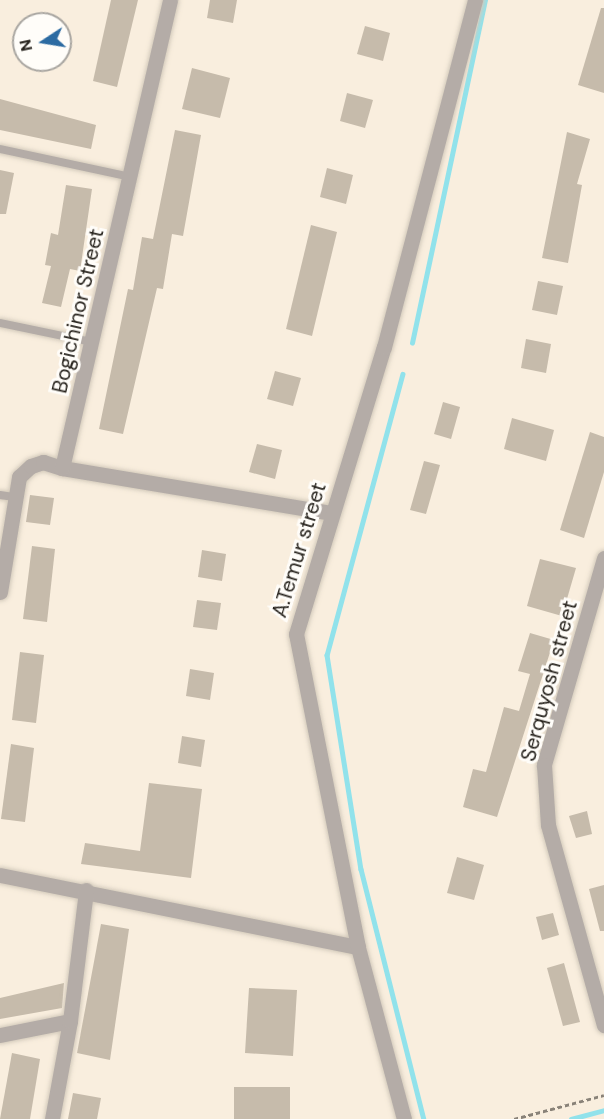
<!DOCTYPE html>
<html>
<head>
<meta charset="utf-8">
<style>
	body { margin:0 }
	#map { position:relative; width:604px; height:1119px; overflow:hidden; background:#f9eede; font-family:"DM Sans",sans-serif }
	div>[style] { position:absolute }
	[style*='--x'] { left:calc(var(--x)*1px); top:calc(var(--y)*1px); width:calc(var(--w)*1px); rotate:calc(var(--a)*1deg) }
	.stream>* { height:4.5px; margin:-2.25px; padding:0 2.25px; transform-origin:2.25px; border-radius:2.25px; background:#91e2eb }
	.building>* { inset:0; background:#c6bbab }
	.path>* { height:3px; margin-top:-1.5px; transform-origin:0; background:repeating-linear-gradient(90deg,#898278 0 4.5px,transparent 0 7.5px) }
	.roads { filter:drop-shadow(0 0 2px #d3cabb) drop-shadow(0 0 2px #d3cabb) }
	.lane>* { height:8px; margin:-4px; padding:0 4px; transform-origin:4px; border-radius:4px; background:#b4aca7 }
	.street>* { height:15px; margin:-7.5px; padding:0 7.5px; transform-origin:7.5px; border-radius:7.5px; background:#b4aca7 }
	span { translate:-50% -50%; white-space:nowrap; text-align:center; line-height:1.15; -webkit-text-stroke:6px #fffdf9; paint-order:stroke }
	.street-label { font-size:21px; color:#28241e }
	.north { position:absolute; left:12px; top:12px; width:60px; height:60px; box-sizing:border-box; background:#fffdf9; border:2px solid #a9a6a1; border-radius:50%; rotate:258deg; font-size:16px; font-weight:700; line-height:24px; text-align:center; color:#28241e }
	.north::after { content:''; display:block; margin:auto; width:21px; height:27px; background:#2c6ba2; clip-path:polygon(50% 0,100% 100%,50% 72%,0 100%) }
</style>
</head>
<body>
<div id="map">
	<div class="stream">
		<div style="--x:412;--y:343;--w:351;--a:-78"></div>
		<div style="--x:403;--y:374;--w:291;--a:105.1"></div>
		<div style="--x:327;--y:655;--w:217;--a:81"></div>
		<div style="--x:361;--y:869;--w:258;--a:75.9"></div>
		<div style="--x:571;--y:1119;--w:34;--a:-15"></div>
	</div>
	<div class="building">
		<div style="clip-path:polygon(111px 0,138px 0,117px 87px,93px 81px)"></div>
		<div style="clip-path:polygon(210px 0,237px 0,233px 23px,207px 18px)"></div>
		<div style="clip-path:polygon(601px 8px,604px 8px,604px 93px,578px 85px)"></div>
		<div style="clip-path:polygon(365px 26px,390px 33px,383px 61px,357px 54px)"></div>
		<div style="clip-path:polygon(192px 68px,230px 78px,220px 118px,182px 109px)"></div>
		<div style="clip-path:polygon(347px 93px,373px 100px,365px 128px,340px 121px)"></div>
		<div style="clip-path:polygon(0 99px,96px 125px,91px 149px,0 130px)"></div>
		<div style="clip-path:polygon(175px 130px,201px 135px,183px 236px,172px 234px,163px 289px,157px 288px,123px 434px,99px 429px,128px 289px,133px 290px,142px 237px,153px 239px)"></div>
		<div style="clip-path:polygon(567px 132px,590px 139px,577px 184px,582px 185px,568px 263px,542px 258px)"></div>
		<div style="clip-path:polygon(327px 168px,353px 175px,346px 204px,320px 197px)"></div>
		<div style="clip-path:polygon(0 170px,14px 173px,6px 214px,0 214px)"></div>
		<div style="clip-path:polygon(66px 185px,92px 189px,80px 271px,70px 269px,61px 307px,42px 303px,51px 266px,45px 265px,51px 233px,58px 235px)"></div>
		<div style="clip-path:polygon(311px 225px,337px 232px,312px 336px,286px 329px)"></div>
		<div style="clip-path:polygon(538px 281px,563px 286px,557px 315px,532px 310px)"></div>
		<div style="clip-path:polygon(526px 339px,551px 344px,546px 373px,521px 368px)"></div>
		<div style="clip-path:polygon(275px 371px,301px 378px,293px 406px,267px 399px)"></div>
		<div style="clip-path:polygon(443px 402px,460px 407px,451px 439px,434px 434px)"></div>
		<div style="clip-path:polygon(512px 418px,554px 430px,546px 461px,504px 449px)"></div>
		<div style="clip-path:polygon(590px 432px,604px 437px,604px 472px,584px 538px,560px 530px)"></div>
		<div style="clip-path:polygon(257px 444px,282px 450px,275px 479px,249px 472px)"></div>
		<div style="clip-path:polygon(424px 461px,440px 465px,426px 514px,410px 510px)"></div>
		<div style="clip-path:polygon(30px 495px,54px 498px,50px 525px,26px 522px)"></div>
		<div style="clip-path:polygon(32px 546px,55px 549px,47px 622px,23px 619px)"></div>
		<div style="clip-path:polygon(202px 550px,226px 554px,222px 581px,198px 577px)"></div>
		<div style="clip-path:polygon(540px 559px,576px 568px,562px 616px,527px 606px)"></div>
		<div style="clip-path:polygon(197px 600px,221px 603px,217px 630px,193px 627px)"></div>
		<div style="clip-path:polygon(530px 633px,554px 640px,497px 817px,463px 807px,473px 769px,486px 772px,504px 707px,519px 711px,530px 674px,518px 671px)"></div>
		<div style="clip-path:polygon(20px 652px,44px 655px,36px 723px,12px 720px)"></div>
		<div style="clip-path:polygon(190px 669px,214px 673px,210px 700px,186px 696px)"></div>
		<div style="clip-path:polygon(182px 736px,205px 740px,201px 767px,178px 763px)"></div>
		<div style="clip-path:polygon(11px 744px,34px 748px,25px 822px,1px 819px)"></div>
		<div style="clip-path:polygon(149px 783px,202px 789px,191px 878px,81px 864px,85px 843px,140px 851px)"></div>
		<div style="clip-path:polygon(587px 811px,592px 834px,576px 838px,569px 816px)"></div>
		<div style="clip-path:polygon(457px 857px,484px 865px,474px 900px,447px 893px)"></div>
		<div style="clip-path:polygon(604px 885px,604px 931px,600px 931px,589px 889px)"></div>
		<div style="clip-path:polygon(553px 913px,559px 935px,542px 940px,536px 917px)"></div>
		<div style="clip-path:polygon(101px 924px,129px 929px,110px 1060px,77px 1053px)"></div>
		<div style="clip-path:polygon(564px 963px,580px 1022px,563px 1026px,547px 968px)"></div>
		<div style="clip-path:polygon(64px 983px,62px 1008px,0 1019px,0 998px)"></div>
		<div style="clip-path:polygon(249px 988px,297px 990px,293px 1056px,245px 1053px)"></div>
		<div style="clip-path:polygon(12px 1053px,40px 1059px,30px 1119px,0 1119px)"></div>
		<div style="clip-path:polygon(234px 1087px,290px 1087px,290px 1119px,234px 1119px)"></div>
		<div style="clip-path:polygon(73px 1093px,101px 1098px,97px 1119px,68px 1119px)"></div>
	</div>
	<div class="path">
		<div style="--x:514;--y:1119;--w:93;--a:-14.9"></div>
	</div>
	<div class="roads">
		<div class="lane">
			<div style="--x:0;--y:149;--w:134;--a:12.1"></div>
			<div style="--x:0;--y:323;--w:94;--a:11.7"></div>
			<div style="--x:0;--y:495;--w:15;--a:8"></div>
		</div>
		<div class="street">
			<div style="--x:62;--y:468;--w:274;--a:9.5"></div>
			<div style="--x:604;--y:558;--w:216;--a:106.2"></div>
			<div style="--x:544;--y:765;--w:60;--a:86.2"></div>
			<div style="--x:548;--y:825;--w:208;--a:74.4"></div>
			<div style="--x:0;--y:592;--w:117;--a:-80.6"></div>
			<div style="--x:19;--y:477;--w:16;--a:-43"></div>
			<div style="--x:31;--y:466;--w:13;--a:-18"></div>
			<div style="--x:43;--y:462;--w:20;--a:18"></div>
			<div style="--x:62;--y:468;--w:480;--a:-77"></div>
			<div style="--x:0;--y:875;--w:365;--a:11.4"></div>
			<div style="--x:0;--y:1035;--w:71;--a:-11.3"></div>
			<div style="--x:52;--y:1119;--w:100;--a:-79.6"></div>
			<div style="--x:70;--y:1021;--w:132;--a:-83"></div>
			<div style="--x:404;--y:1119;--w:178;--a:-105"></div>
			<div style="--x:358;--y:947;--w:319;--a:-101.2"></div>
			<div style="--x:296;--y:634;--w:300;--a:-73"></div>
			<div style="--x:384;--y:347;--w:359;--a:-75.3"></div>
		</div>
	</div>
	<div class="street-label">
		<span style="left:78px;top:311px;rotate:-77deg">Bogichinor Street</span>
		<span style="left:299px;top:550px;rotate:-73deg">A.Temur street</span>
		<span style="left:549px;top:681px;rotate:-75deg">Serquyosh street</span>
	</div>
	<div class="north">N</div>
</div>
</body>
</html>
